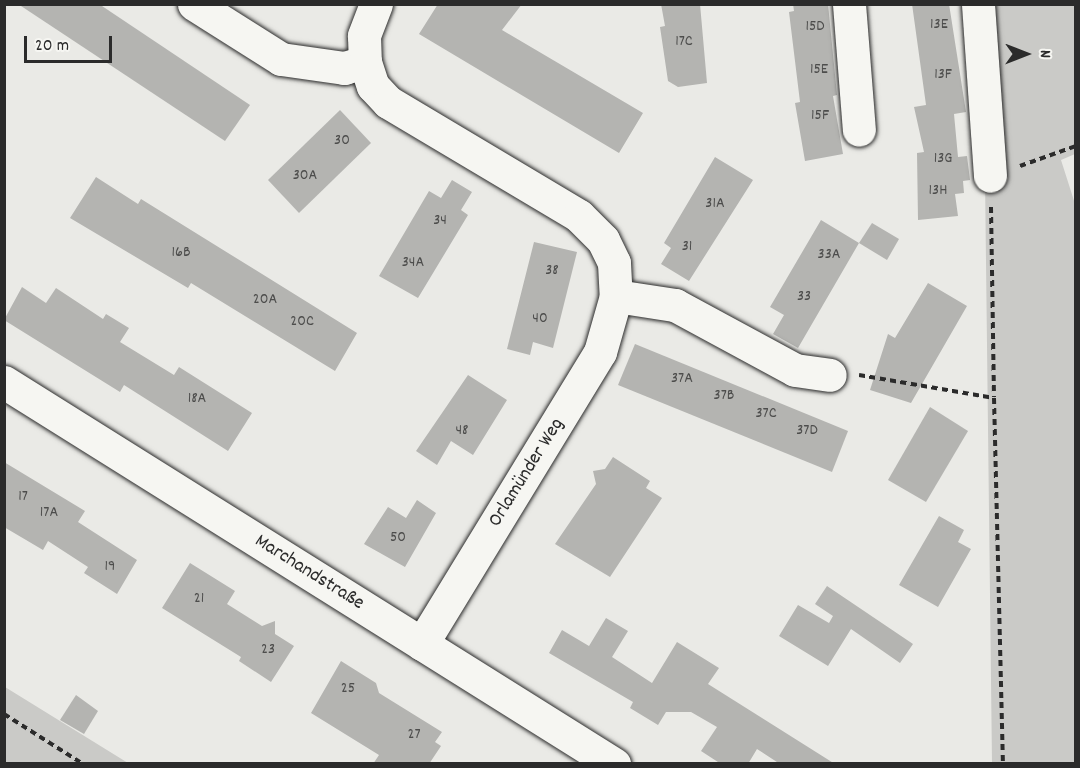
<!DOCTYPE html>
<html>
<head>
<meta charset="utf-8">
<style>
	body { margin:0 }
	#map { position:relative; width:1080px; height:768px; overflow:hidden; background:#eaeae6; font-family:Dekko,sans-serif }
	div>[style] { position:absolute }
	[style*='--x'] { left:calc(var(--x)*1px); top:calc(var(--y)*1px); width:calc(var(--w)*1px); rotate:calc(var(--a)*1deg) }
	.green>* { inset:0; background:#cacac7 }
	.building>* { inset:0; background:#b4b4b1 }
	.path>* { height:4px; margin-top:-2px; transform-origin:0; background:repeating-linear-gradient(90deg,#2b2b2b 0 6px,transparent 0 10.5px) }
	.roads { filter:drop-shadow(0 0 2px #2b2b2b) drop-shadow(0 0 2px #2b2b2b) }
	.minor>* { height:33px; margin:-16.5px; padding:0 16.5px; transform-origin:16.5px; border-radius:16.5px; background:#f6f6f2 }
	span { translate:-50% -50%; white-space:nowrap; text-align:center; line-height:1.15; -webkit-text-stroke:5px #f6f6f2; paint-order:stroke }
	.number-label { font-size:16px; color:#4d4d4c }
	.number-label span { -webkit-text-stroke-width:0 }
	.street-label { font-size:20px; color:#2b2b2b }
	.frame { position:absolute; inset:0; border:6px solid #2b2b2b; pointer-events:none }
	.north { position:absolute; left:996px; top:24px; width:60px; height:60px; -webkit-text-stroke:4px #f6f6f2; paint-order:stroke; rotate:90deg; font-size:16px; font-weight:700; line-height:24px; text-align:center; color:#2b2b2b }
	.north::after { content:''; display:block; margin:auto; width:21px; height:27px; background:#2b2b2b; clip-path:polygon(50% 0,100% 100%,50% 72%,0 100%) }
	.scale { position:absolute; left:24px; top:36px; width:88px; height:27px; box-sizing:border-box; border:3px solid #2b2b2b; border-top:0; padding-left:8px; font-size:18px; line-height:21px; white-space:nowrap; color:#2b2b2b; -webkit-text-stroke:4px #f6f6f2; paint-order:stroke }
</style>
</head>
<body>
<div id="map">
	<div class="green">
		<div style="clip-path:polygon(972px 5px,1075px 5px,1075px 154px,1061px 160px,1076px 207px,1075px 763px,992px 763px,985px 178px)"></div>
		<div style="clip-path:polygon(5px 687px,128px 763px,129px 763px,5px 763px)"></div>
	</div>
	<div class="building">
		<div style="clip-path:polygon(18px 4px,99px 4px,250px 105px,225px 141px)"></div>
		<div style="clip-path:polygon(438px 4px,522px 4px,502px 30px,643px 113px,619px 153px,419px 34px)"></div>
		<div style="clip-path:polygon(661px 4px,700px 4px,707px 83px,678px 87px,668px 81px,660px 27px,665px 26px)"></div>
		<div style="clip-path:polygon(793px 4px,828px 4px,837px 95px,833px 96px,843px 154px,805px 161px,795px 103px,800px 102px,789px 12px,794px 11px)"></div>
		<div style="clip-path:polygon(912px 4px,949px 4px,966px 112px,954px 114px,958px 157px,967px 156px,970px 180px,963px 181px,964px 193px,955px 194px,958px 216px,918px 220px,917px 153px,924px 152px,914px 107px,926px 105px)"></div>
		<div style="clip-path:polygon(340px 110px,371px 143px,299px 213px,268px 180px)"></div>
		<div style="clip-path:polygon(715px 157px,753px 180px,689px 281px,661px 264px,671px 248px,664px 243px)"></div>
		<div style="clip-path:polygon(96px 177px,138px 204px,141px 199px,357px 333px,335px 371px,191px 283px,188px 288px,70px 218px)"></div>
		<div style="clip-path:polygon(452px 180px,472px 192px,461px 210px,468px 215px,418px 298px,379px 276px,429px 191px,441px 198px)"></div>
		<div style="clip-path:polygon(821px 220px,859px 243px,798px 348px,773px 334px,784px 315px,770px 307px)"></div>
		<div style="clip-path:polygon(872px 223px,899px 239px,887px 260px,859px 243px)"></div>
		<div style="clip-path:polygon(534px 242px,577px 252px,553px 348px,533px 342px,530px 355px,507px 349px)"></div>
		<div style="clip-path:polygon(928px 283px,967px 306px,911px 403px,870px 390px,888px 334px,895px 338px)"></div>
		<div style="clip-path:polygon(22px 287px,46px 303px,56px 288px,103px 319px,106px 314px,129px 328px,120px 342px,174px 375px,179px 367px,252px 413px,228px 451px,124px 385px,120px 392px,4px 320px)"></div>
		<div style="clip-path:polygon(635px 344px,848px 431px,832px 472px,618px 385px)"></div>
		<div style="clip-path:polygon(468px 375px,507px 400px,473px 455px,451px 441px,437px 465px,416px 451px)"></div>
		<div style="clip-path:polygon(930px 407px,968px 431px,926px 502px,888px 480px)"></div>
		<div style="clip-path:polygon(613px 457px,650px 481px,646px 488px,662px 498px,610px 577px,555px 544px,596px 484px,593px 471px,605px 469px)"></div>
		<div style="clip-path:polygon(4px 462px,85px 511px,78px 522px,137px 560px,117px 594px,84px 573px,88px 567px,48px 541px,43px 550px,4px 527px)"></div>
		<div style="clip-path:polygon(417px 500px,436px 513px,405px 567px,364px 544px,388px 507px,406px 518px)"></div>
		<div style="clip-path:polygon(939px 516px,964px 530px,958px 542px,971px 549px,938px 607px,899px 585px)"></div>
		<div style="clip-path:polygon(190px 563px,235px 591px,227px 604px,262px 626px,275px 621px,275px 634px,294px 646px,271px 682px,239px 661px,241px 657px,162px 608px)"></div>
		<div style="clip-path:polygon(827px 586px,913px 644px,900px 663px,851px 629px,828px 666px,779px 636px,798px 605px,829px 623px,833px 616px,815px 604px)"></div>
		<div style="clip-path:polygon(606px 618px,628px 631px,612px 657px,652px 683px,677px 642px,719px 668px,708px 684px,835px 764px,780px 764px,757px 749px,748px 764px,721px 764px,701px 751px,717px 727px,691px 712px,666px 712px,658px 725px,630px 708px,633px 702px,549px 653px,562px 630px,589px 646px)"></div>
		<div style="clip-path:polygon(341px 661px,376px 683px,379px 693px,442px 732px,435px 742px,441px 746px,429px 764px,373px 764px,379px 755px,311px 713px)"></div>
		<div style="clip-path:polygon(76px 695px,98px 711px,84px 734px,60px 720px)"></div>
	</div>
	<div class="path">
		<div style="--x:1020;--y:166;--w:59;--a:-19.7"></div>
		<div style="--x:991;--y:207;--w:190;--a:89.1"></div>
		<div style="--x:859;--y:375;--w:137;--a:9.7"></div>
		<div style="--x:994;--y:398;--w:366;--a:88.6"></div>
		<div style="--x:4;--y:714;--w:93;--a:32.3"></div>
	</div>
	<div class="roads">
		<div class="minor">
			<div style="--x:194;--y:4;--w:103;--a:32.3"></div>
			<div style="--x:281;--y:59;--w:64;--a:8.1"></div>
			<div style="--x:344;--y:68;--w:22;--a:-16"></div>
			<div style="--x:376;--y:4;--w:34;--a:111"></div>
			<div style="--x:364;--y:36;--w:26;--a:88"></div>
			<div style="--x:365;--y:62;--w:25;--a:72"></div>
			<div style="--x:373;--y:86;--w:22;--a:47"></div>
			<div style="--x:388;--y:102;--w:222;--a:30.8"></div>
			<div style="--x:579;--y:216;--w:34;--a:45"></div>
			<div style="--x:603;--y:240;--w:25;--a:64"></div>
			<div style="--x:614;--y:263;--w:33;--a:87"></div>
			<div style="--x:616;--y:296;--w:58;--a:105.9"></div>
			<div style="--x:600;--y:352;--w:342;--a:121.4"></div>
			<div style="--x:849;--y:4;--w:126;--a:85.5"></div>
			<div style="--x:978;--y:4;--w:172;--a:86"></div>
			<div style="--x:616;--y:296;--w:60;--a:8.7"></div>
			<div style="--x:675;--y:305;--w:136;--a:28.4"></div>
			<div style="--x:795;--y:370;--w:35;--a:8"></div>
			<div style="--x:4;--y:382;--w:720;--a:32.06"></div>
		</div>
	</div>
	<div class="number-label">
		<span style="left:939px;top:25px">13E</span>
		<span style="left:815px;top:27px">15D</span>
		<span style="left:684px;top:42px">17C</span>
		<span style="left:819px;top:70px">15E</span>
		<span style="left:943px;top:75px">13F</span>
		<span style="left:820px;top:116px">15F</span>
		<span style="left:342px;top:141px">30</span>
		<span style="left:943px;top:159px">13G</span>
		<span style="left:305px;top:176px">30A</span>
		<span style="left:938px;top:191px">13H</span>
		<span style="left:715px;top:204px">31A</span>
		<span style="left:440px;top:221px">34</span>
		<span style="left:687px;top:247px">31</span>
		<span style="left:181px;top:253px">16B</span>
		<span style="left:829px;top:255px">33A</span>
		<span style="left:413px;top:263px">34A</span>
		<span style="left:552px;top:271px">38</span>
		<span style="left:804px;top:297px">33</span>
		<span style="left:265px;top:300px">20A</span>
		<span style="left:540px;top:319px">40</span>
		<span style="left:302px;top:322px">20C</span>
		<span style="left:682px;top:379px">37A</span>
		<span style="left:724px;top:396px">37B</span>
		<span style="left:197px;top:399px">18A</span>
		<span style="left:766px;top:414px">37C</span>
		<span style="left:462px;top:431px">48</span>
		<span style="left:807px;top:431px">37D</span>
		<span style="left:23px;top:497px">17</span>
		<span style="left:49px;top:513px">17A</span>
		<span style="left:398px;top:538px">50</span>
		<span style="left:110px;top:567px">19</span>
		<span style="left:199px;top:599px">21</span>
		<span style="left:268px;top:650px">23</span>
		<span style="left:348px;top:689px">25</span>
		<span style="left:414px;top:735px">27</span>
	</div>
	<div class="street-label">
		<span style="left:527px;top:473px;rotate:-58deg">Orlamünder Weg</span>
		<span style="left:309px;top:573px;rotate:32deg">Marchandstraße</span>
	</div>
	<div class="frame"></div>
	<div class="north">N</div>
	<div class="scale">20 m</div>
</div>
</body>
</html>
